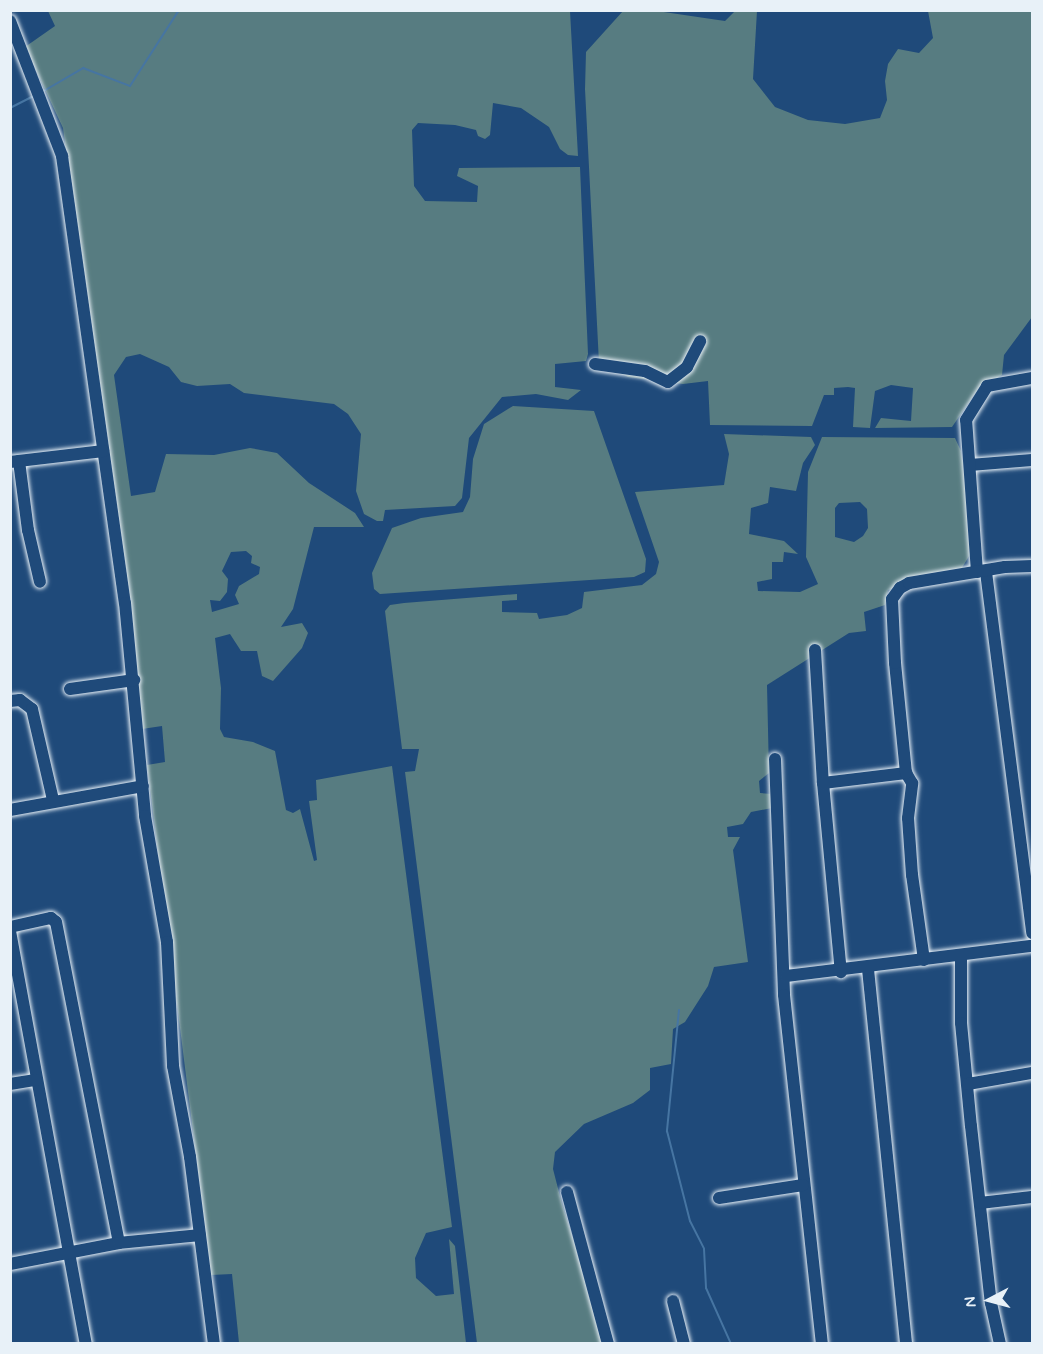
<!DOCTYPE html>
<html>
<head>
<meta charset="utf-8">
<style>
	body { margin:0 }
	#map { position:relative; width:1043px; height:1354px; overflow:hidden; background:#1f4a7a; font-family:Mynerve,sans-serif }
	div>[style] { position:absolute }
	[style*='--x'] { left:calc(var(--x)*1px); top:calc(var(--y)*1px); width:calc(var(--w)*1px); rotate:calc(var(--a)*1deg) }
	.green>* { inset:0; background:#577c81 }
	.stream>* { height:2px; margin:-1px; padding:0 1px; transform-origin:1px; border-radius:1px; background:#4675a2 }
	.roads { filter:drop-shadow(0 0 2px #e8f1f8) drop-shadow(0 0 2px #e8f1f8) }
	.minor>* { height:12px; margin:-6px; padding:0 6px; transform-origin:6px; border-radius:6px; background:#1f4a7a }
	span { translate:-50% -50%; white-space:nowrap; text-align:center; line-height:1.15; -webkit-text-stroke:5px #1f4a7a; paint-order:stroke }
	.frame { position:absolute; inset:0; border:12px solid #e8f1f8; pointer-events:none }
	.north { position:absolute; left:959px; top:1270px; width:60px; height:60px; -webkit-text-stroke:4px #1f4a7a; paint-order:stroke; rotate:264deg; font-size:16px; font-weight:700; line-height:24px; text-align:center; color:#e8f1f8 }
	.north::after { content:''; display:block; margin:auto; width:21px; height:27px; background:#e8f1f8; clip-path:polygon(50% 0,100% 100%,50% 72%,0 100%) }
</style>
</head>
<body>
<div id="map">
	<div class="green">
		<div style="clip-path:polygon(evenodd,48px 11px,570px 11px,578px 156px,568px 155px,560px 149px,549px 127px,521px 108px,493px 103px,490px 135px,485px 139px,478px 136px,476px 130px,455px 125px,418px 123px,412px 130px,414px 186px,425px 201px,477px 202px,478px 186px,457px 176px,459px 168px,580px 167px,588px 354px,586px 361px,555px 364px,555px 387px,581px 390px,568px 400px,536px 394px,502px 397px,469px 438px,462px 498px,455px 506px,385px 510px,383px 521px,377px 521px,364px 514px,356px 491px,361px 434px,348px 414px,334px 404px,244px 393px,230px 384px,197px 386px,181px 382px,169px 367px,140px 354px,126px 357px,114px 375px,131px 496px,155px 492px,166px 454px,214px 455px,250px 448px,277px 453px,309px 483px,355px 513px,364px 527px,314px 527px,293px 609px,281px 627px,302px 623px,308px 633px,302px 648px,273px 681px,262px 676px,257px 651px,241px 651px,230px 634px,215px 638px,221px 688px,220px 729px,224px 737px,253px 742px,275px 751px,286px 810px,293px 813px,300px 809px,314px 861px,317px 860px,309px 801px,317px 800px,316px 780px,392px 766px,452px 1227px,426px 1233px,415px 1258px,416px 1278px,436px 1296px,454px 1294px,449px 1239px,455px 1246px,466px 1343px,239px 1343px,232px 1274px,211px 1275px,147px 765px,165px 762px,162px 726px,142px 729px,63px 128px,25px 47px,55px 26px,48px 11px,246px 551px,252px 556px,251px 563px,260px 567px,259px 574px,239px 586px,235px 595px,239px 604px,212px 612px,210px 600px,220px 601px,227px 592px,228px 579px,222px 571px,231px 552px,246px 551px)"></div>
		<div style="clip-path:polygon(623px 11px,657px 11px,725px 21px,735px 11px,757px 11px,753px 79px,775px 107px,808px 120px,845px 124px,880px 118px,887px 100px,885px 81px,888px 64px,898px 49px,919px 53px,933px 38px,928px 11px,1032px 11px,1032px 317px,1004px 355px,1002px 375px,978px 389px,952px 427px,875px 428px,881px 418px,911px 421px,913px 388px,891px 385px,875px 391px,870px 428px,853px 427px,855px 388px,848px 387px,834px 388px,834px 395px,824px 395px,812px 426px,710px 425px,708px 381px,683px 384px,628px 377px,599px 363px,585px 89px,586px 52px)"></div>
		<div style="clip-path:polygon(513px 406px,594px 411px,646px 559px,645px 572px,634px 577px,380px 594px,374px 589px,372px 573px,392px 528px,421px 518px,463px 512px,470px 497px,473px 459px,484px 424px)"></div>
		<div style="clip-path:polygon(evenodd,724px 434px,811px 437px,815px 445px,803px 463px,796px 491px,770px 487px,768px 503px,751px 508px,749px 534px,784px 541px,798px 554px,784px 552px,783px 562px,772px 562px,772px 579px,757px 582px,758px 591px,800px 592px,818px 584px,806px 557px,808px 472px,822px 437px,955px 438px,961px 451px,965px 475px,971px 553px,960px 571px,888px 590px,885px 605px,864px 612px,866px 631px,849px 633px,767px 685px,769px 773px,759px 781px,760px 793px,772px 794px,772px 808px,751px 812px,743px 824px,727px 827px,728px 837px,740px 837px,733px 850px,748px 962px,714px 967px,708px 986px,685px 1022px,673px 1029px,671px 1064px,650px 1068px,650px 1090px,633px 1103px,584px 1124px,555px 1152px,553px 1169px,562px 1204px,606px 1343px,477px 1343px,405px 772px,415px 771px,419px 749px,402px 749px,385px 611px,390px 605px,404px 603px,517px 594px,517px 600px,502px 601px,502px 612px,537px 613px,539px 619px,567px 615px,582px 608px,584px 592px,642px 585px,656px 574px,659px 562px,635px 492px,724px 485px,729px 454px,724px 434px,860px 502px,867px 509px,868px 528px,863px 536px,854px 542px,835px 537px,835px 508px,839px 503px,860px 502px)"></div>
	</div>
	<div class="stream">
		<div style="--x:42;--y:92;--w:48;--a:-30.3"></div>
		<div style="--x:83;--y:68;--w:50;--a:21"></div>
		<div style="--x:130;--y:86;--w:90;--a:-57.2"></div>
		<div style="--x:10;--y:108;--w:27;--a:-27"></div>
		<div style="--x:679;--y:1010;--w:122;--a:95.7"></div>
		<div style="--x:667;--y:1131;--w:93;--a:75.7"></div>
		<div style="--x:690;--y:1221;--w:31;--a:63"></div>
		<div style="--x:704;--y:1249;--w:39;--a:87"></div>
		<div style="--x:706;--y:1288;--w:61;--a:65.9"></div>
	</div>
	<div class="roads">
		<div class="minor">
			<div style="--x:10;--y:21;--w:145;--a:68.9"></div>
			<div style="--x:62;--y:156;--w:451;--a:82"></div>
			<div style="--x:125;--y:603;--w:214;--a:84.6"></div>
			<div style="--x:145;--y:816;--w:128;--a:80.1"></div>
			<div style="--x:167;--y:942;--w:124;--a:87.2"></div>
			<div style="--x:173;--y:1066;--w:93;--a:79.4"></div>
			<div style="--x:190;--y:1157;--w:189;--a:82.7"></div>
			<div style="--x:595;--y:364;--w:50;--a:8"></div>
			<div style="--x:645;--y:371;--w:25;--a:26"></div>
			<div style="--x:668;--y:382;--w:24;--a:-38"></div>
			<div style="--x:687;--y:367;--w:29;--a:-63"></div>
			<div style="--x:19;--y:461;--w:70;--a:82.6"></div>
			<div style="--x:28;--y:530;--w:53;--a:77"></div>
			<div style="--x:10;--y:462;--w:94;--a:-6.7"></div>
			<div style="--x:970;--y:465;--w:62;--a:-4.6"></div>
			<div style="--x:977;--y:572;--w:152;--a:-94.1"></div>
			<div style="--x:966;--y:420;--w:40;--a:-58"></div>
			<div style="--x:987;--y:386;--w:46;--a:-10.1"></div>
			<div style="--x:986;--y:572;--w:364;--a:82.7"></div>
			<div style="--x:815;--y:650;--w:133;--a:86.6"></div>
			<div style="--x:823;--y:783;--w:190;--a:84.6"></div>
			<div style="--x:70;--y:689;--w:65;--a:-8"></div>
			<div style="--x:10;--y:701;--w:10;--a:-6"></div>
			<div style="--x:20;--y:700;--w:15;--a:37"></div>
			<div style="--x:32;--y:709;--w:93;--a:77"></div>
			<div style="--x:775;--y:759;--w:236;--a:87.8"></div>
			<div style="--x:784;--y:995;--w:351;--a:83.8"></div>
			<div style="--x:823;--y:783;--w:84;--a:-6.9"></div>
			<div style="--x:10;--y:810;--w:135;--a:-10.2"></div>
			<div style="--x:10;--y:927;--w:42;--a:-12.4"></div>
			<div style="--x:51;--y:918;--w:6;--a:39"></div>
			<div style="--x:56;--y:922;--w:327;--a:78.9"></div>
			<div style="--x:10;--y:931;--w:420;--a:79.6"></div>
			<div style="--x:961;--y:955;--w:68;--a:90"></div>
			<div style="--x:961;--y:1023;--w:103;--a:84.5"></div>
			<div style="--x:971;--y:1126;--w:178;--a:83.6"></div>
			<div style="--x:991;--y:1303;--w:42;--a:77.6"></div>
			<div style="--x:924;--y:960;--w:86;--a:-98"></div>
			<div style="--x:912;--y:875;--w:57;--a:-94"></div>
			<div style="--x:908;--y:818;--w:35;--a:-83"></div>
			<div style="--x:912;--y:783;--w:12;--a:-121"></div>
			<div style="--x:906;--y:773;--w:111;--a:-95.7"></div>
			<div style="--x:895;--y:663;--w:64;--a:-92.7"></div>
			<div style="--x:892;--y:599;--w:14;--a:-54"></div>
			<div style="--x:900;--y:588;--w:10;--a:-29"></div>
			<div style="--x:909;--y:583;--w:97;--a:-9.5"></div>
			<div style="--x:1005;--y:567;--w:27;--a:-2"></div>
			<div style="--x:868;--y:969;--w:377;--a:84.2"></div>
			<div style="--x:786;--y:976;--w:248;--a:-7"></div>
			<div style="--x:10;--y:1084;--w:26;--a:-9"></div>
			<div style="--x:968;--y:1084;--w:65;--a:-9.8"></div>
			<div style="--x:567;--y:1192;--w:157;--a:74.9"></div>
			<div style="--x:719;--y:1198;--w:85;--a:-8.8"></div>
			<div style="--x:980;--y:1203;--w:52;--a:-6.6"></div>
			<div style="--x:10;--y:1264;--w:111;--a:-10.9"></div>
			<div style="--x:119;--y:1243;--w:81;--a:-5.6"></div>
			<div style="--x:673;--y:1301;--w:44;--a:75.7"></div>
		</div>
	</div>
	<div class="frame"></div>
	<div class="north">N</div>
</div>
</body>
</html>
